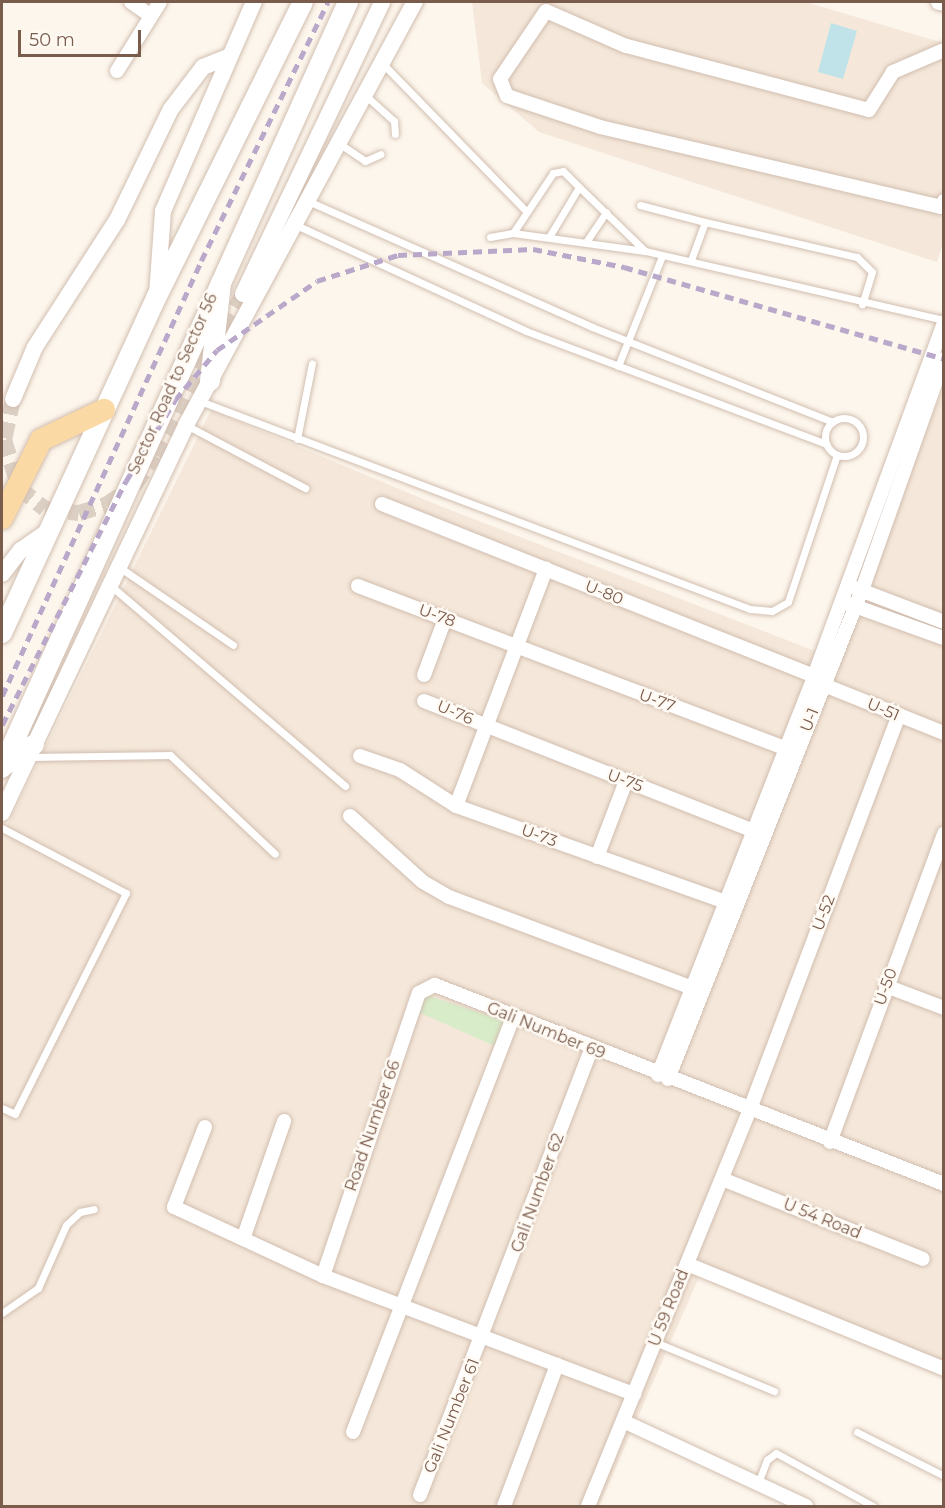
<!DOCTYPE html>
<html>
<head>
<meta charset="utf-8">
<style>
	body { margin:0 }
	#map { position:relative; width:945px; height:1508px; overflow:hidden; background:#fdf6ec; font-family:Montserrat,sans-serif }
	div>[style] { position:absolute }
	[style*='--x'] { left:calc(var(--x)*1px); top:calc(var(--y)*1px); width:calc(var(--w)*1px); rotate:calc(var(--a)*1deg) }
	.residential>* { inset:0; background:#f5e8da }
	.green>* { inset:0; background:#d8ecc9 }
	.water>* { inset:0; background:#bfe3e8 }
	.tertiary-tunnel>* { height:16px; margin-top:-8px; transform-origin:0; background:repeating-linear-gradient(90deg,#dcd0c4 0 16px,transparent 0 24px) }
	.roads { filter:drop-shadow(0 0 2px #d1beb0) drop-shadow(0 0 2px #d1beb0) }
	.service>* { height:7px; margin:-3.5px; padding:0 3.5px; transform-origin:3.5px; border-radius:3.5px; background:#fff }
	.service>.ring { margin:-3.5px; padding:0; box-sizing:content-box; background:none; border:7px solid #fff; border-radius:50% }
	.minor>* { height:14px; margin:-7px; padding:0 7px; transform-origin:7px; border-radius:7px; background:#fff }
	.tertiary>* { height:16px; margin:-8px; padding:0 8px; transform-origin:8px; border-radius:8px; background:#fff }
	.secondary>* { height:20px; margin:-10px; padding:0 10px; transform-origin:10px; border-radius:10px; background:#fff }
	.primary>* { height:22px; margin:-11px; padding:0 11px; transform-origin:11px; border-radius:11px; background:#fbd9a5 }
	.rail>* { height:4.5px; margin-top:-2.25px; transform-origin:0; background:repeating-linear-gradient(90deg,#b9a8c9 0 9px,transparent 0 15px) }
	span { translate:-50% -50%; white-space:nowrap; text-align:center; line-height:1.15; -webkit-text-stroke:5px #fffaf3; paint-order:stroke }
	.street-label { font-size:16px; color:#7a5c4d }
	.frame { position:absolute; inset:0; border:3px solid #7a5c4d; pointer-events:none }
	.scale { position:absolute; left:18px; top:30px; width:123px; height:27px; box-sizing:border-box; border:3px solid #7a5c4d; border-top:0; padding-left:8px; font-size:18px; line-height:21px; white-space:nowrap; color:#7a5c4d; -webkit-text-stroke:4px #fffaf3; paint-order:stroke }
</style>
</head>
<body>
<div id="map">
	<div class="residential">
		<div style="clip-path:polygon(472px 2px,806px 2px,943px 43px,944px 241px,937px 262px,539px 132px,482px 83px)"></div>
		<div style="clip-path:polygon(943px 388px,943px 1377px,699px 1277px,599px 1506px,2px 1506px,2px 836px,211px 410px,440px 506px,838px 660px)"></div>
	</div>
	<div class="green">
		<div style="clip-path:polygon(420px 993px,505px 1021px,497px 1047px,416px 1011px)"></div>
	</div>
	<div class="water">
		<div style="clip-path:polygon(831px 23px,857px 31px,843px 79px,818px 72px)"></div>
	</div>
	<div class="tertiary-tunnel">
		<div style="--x:13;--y:399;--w:42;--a:102.4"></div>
		<div style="--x:4;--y:440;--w:50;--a:72.6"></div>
		<div style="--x:19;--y:488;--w:33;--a:39"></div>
		<div style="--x:45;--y:509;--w:34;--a:7"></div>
		<div style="--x:79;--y:513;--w:28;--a:-17"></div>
		<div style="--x:106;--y:505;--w:34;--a:-34"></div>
		<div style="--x:134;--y:486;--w:37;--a:-56"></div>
		<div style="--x:155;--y:455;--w:183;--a:-61.3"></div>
	</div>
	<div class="roads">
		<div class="service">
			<div style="--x:383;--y:64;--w:206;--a:45.8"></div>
			<div style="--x:365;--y:95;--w:39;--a:42"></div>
			<div style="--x:394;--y:121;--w:13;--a:86"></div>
			<div style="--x:340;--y:144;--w:30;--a:34"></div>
			<div style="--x:365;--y:161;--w:17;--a:-24"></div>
			<div style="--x:308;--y:201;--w:311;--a:23.9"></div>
			<div style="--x:592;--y:327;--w:259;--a:21.5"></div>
			<div style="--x:640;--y:205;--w:67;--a:14.7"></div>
			<div style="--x:296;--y:225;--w:253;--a:24.7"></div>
			<div style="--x:526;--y:331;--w:321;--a:20.6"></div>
			<div style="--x:513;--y:233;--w:72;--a:-56.3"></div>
			<div style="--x:553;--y:173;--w:10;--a:-11"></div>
			<div style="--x:563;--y:171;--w:23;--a:45"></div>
			<div style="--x:490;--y:237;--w:23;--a:-10"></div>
			<div style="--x:513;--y:233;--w:133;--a:7.8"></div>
			<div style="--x:645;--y:251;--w:307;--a:13"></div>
			<div style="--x:549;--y:237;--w:58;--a:-59"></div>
			<div style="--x:579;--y:187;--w:92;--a:44.1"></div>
			<div style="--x:586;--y:242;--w:36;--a:-56"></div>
			<div style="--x:691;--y:260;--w:40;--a:-69.8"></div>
			<div style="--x:705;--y:222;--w:156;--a:13"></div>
			<div style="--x:857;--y:257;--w:21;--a:45"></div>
			<div style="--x:872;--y:272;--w:34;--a:107"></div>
			<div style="--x:618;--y:366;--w:118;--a:-68.2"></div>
			<div style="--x:200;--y:401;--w:588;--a:20.72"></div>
			<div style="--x:750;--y:609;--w:22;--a:5"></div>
			<div style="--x:772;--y:611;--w:18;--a:-29"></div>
			<div style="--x:788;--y:602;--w:155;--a:-71.6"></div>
			<div class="ring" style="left:825px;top:418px;width:31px;height:31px"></div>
			<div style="--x:186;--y:425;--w:135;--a:27.9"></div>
			<div style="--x:297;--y:439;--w:77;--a:-78.8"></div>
			<div style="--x:119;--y:567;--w:138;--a:34.4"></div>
			<div style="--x:111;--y:586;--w:308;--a:40.5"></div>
			<div style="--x:31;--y:757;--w:139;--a:-0.8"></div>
			<div style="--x:170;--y:755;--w:144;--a:43.3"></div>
			<div style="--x:2;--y:828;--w:140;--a:27.7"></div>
			<div style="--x:126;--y:893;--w:247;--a:116.7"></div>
			<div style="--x:15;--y:1114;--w:14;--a:-155"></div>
			<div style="--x:2;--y:1313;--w:44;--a:-34.8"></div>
			<div style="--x:38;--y:1288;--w:69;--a:-66"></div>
			<div style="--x:66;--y:1225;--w:19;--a:-43"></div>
			<div style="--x:80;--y:1212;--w:14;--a:-12"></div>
			<div style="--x:655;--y:1342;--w:129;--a:22.4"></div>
			<div style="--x:857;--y:1432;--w:97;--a:26.8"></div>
			<div style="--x:758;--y:1483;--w:25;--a:-69"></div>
			<div style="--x:767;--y:1460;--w:11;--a:-38"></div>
			<div style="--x:776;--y:1453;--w:111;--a:28.7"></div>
		</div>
		<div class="minor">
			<div style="--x:131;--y:2;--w:24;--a:35"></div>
			<div style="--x:944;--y:50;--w:56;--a:156.7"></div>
			<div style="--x:893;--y:72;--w:45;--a:122.3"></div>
			<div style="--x:869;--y:110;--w:251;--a:-165.2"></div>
			<div style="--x:626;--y:46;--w:87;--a:-156.4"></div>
			<div style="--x:546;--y:11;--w:82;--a:124.1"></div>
			<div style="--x:500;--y:79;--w:18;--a:68"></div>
			<div style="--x:507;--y:96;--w:98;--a:18.4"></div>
			<div style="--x:600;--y:127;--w:350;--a:13.2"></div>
			<div style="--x:941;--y:207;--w:7;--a:-63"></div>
			<div style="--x:117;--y:71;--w:81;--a:-58.1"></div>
			<div style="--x:382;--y:504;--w:465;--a:21.7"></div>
			<div style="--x:814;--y:676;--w:13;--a:42"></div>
			<div style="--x:824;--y:685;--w:129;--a:21.8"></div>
			<div style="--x:358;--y:586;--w:458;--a:20.8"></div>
			<div style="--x:786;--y:749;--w:8;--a:60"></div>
			<div style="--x:855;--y:588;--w:95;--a:20.9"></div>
			<div style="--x:846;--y:603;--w:104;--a:19.7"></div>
			<div style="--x:424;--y:675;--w:60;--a:-69.4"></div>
			<div style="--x:424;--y:701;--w:360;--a:21.5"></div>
			<div style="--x:360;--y:756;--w:42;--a:19.3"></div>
			<div style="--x:400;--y:770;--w:67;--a:32.7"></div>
			<div style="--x:456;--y:806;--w:286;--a:19.6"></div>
			<div style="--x:456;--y:806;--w:254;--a:-69.2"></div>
			<div style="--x:350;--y:816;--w:98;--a:42.1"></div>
			<div style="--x:423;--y:882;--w:30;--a:30"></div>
			<div style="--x:449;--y:897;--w:269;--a:20.5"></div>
			<div style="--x:597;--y:857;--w:81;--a:-69.1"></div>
			<div style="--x:886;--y:986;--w:62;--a:20.8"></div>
			<div style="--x:658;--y:1075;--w:428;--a:-68.6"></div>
			<div style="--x:814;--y:676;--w:377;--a:-69.8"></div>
			<div style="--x:668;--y:1079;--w:526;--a:-68.36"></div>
			<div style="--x:862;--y:590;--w:245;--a:-70.5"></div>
			<div style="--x:205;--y:1127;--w:86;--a:111.2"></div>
			<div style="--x:174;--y:1207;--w:164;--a:24.8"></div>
			<div style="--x:323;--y:1276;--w:333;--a:20.8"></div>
			<div style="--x:830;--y:1142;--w:329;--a:-69.7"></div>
			<div style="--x:722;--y:1179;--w:216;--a:21.7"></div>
			<div style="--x:243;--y:1239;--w:125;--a:-70.8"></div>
			<div style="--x:687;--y:1264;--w:278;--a:22.2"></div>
			<div style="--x:323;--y:1276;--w:299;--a:-71.3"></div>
			<div style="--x:419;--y:993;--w:18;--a:-27"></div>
			<div style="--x:435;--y:985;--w:547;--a:21.35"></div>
			<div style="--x:623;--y:1421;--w:202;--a:24.9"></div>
			<div style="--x:353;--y:1432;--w:444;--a:-68.9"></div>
			<div style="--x:420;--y:1495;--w:478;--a:-69"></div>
			<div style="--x:504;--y:1506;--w:151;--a:-69.4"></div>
			<div style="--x:588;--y:1506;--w:429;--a:-67.8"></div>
			<div style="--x:750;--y:1109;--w:419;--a:-69.3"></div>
		</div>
		<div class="tertiary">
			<div style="--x:939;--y:2;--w:5;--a:11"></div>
			<div style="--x:243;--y:294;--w:323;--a:-64.5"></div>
			<div style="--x:157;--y:295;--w:84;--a:-85.9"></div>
			<div style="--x:163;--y:211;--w:228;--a:-66.5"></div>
			<div style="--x:13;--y:399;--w:56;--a:-67.1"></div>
			<div style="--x:35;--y:347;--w:151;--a:-57.2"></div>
			<div style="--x:117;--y:220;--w:123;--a:-64.1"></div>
			<div style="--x:171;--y:109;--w:53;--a:-52.7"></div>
			<div style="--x:203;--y:67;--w:27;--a:-22"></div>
			<div style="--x:2;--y:574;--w:31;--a:-52"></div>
			<div style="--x:21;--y:550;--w:37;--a:-35"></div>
			<div style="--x:2;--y:813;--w:429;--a:-64.6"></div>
			<div style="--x:186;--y:425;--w:481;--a:-61.6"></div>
		</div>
		<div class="secondary">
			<div style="--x:210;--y:381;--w:99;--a:-83.6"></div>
			<div style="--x:2;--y:633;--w:371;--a:-65.3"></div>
			<div style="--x:157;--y:296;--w:328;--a:-63.6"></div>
			<div style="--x:2;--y:767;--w:39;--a:-35"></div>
			<div style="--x:2;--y:768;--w:841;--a:-65.69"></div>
		</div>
		<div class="primary">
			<div style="--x:2;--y:518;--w:87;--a:-63.4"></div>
			<div style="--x:41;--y:440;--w:70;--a:-25.5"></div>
		</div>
	</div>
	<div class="rail">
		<div style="--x:2;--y:696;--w:478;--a:-65.4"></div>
		<div style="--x:201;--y:261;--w:288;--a:-63.9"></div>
		<div style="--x:2;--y:725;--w:274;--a:-63.1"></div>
		<div style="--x:126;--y:481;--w:95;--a:-58.8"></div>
		<div style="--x:175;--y:400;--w:65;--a:-50"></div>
		<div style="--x:217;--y:350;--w:121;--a:-34.6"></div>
		<div style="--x:317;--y:281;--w:85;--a:-17.8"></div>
		<div style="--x:398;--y:255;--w:135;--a:-2.5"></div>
		<div style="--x:533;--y:249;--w:93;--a:11.2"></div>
		<div style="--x:624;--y:267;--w:333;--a:16"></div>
	</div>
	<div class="street-label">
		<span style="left:173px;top:384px;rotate:-66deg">Sector Road to Sector 56</span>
		<span style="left:604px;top:593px;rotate:22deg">U-80</span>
		<span style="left:437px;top:616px;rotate:20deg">U-78</span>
		<span style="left:657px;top:701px;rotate:20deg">U-77</span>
		<span style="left:883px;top:710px;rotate:23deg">U-51</span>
		<span style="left:455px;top:713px;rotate:23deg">U-76</span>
		<span style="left:810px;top:720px;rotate:-68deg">U-1</span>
		<span style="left:625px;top:781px;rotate:21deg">U-75</span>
		<span style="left:539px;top:836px;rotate:20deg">U-73</span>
		<span style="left:824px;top:913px;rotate:-69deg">U-52</span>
		<span style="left:886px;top:987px;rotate:-70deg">U-50</span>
		<span style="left:546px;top:1031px;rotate:22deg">Gali Number 69</span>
		<span style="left:373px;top:1126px;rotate:-71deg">Road Number 66</span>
		<span style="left:538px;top:1193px;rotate:-70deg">Gali Number 62</span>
		<span style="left:822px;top:1219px;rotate:22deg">U 54 Road</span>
		<span style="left:669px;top:1308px;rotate:-68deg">U 59 Road</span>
		<span style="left:452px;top:1416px;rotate:-68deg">Gali Number 61</span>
	</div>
	<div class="frame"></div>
	<div class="scale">50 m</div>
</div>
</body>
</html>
